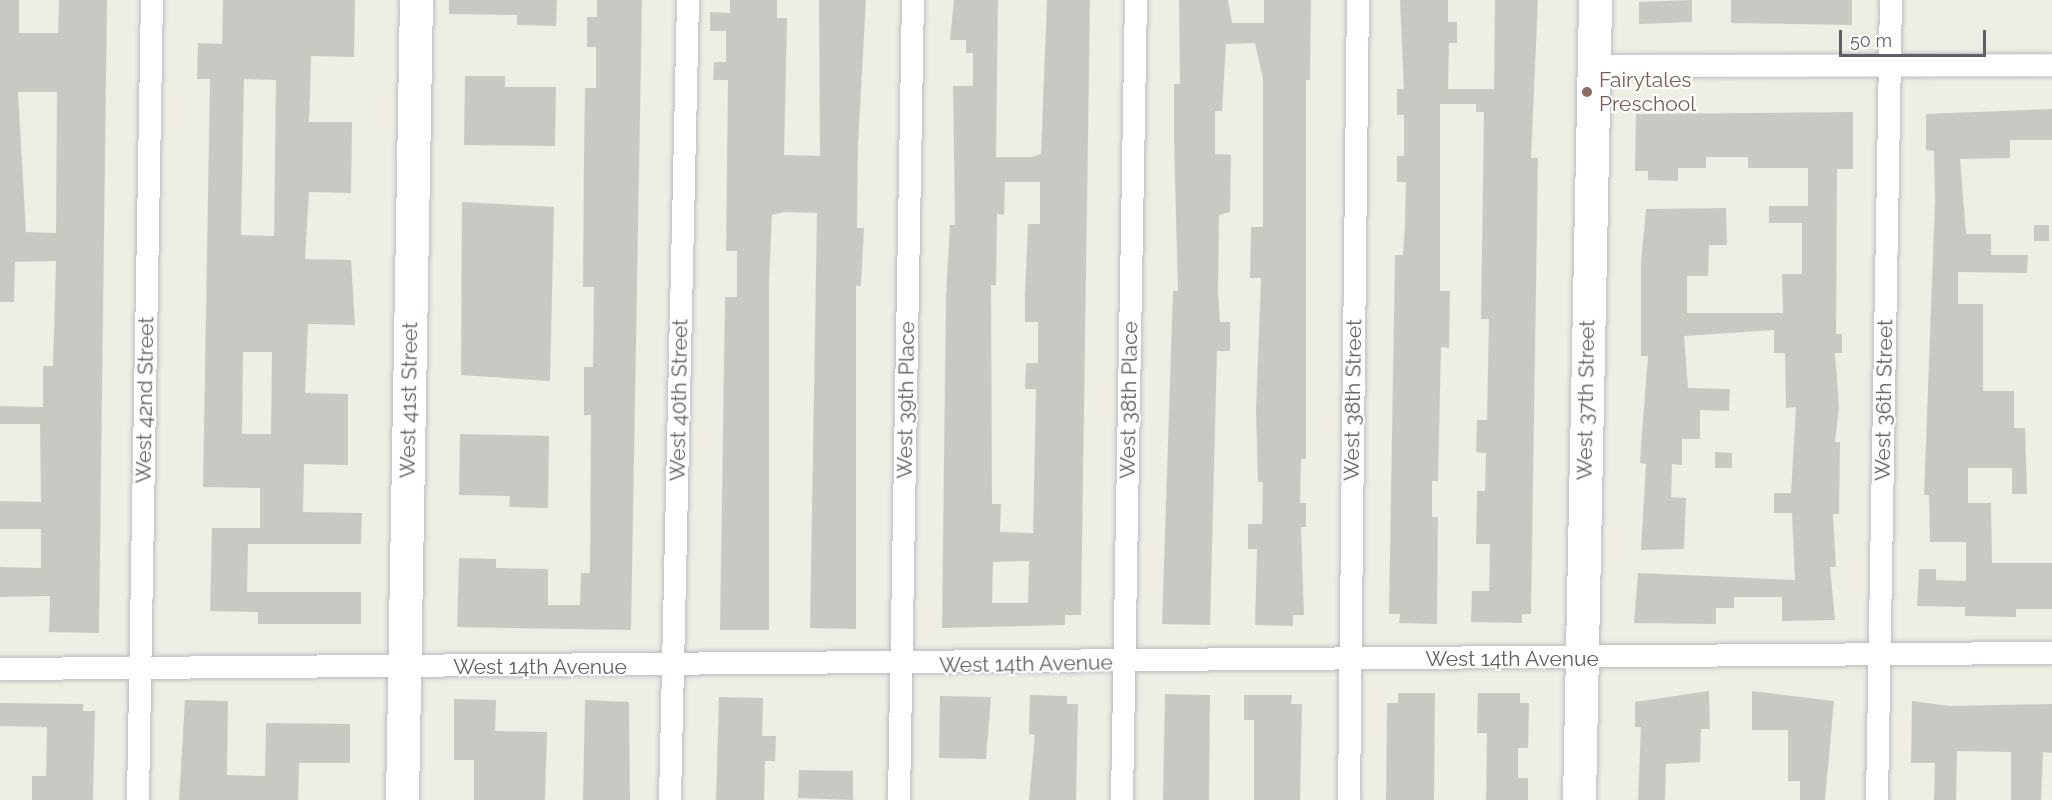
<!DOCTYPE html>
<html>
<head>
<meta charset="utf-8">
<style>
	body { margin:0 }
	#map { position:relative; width:2052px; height:800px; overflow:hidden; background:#eeeee5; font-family:Raleway,sans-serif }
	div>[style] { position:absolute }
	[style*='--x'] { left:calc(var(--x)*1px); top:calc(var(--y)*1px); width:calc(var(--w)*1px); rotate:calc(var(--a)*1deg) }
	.building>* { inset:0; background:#cac8c2 }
	.roads { filter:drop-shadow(0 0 2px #babbc0) drop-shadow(0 0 2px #babbc0) }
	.street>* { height:22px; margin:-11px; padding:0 11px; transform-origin:11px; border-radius:11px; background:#fff }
	.secondary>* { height:33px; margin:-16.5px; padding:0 16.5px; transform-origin:16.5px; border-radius:16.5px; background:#fff }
	.dots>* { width:16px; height:16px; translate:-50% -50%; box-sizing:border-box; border:3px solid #fff; border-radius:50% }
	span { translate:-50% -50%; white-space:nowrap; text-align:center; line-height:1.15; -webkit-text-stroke:4.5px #fff; paint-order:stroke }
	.education-label { font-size:21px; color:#785e54 }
	.left { translate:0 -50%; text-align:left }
	.street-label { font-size:21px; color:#5d5f64 }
	.scale { position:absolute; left:1839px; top:30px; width:147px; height:27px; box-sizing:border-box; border:3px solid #5d5f64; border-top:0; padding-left:8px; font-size:18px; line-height:21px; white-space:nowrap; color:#5d5f64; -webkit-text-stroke:4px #fff; paint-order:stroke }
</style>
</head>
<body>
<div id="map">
	<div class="building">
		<div style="clip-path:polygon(evenodd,0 0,19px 0,19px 33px,58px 33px,59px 0,107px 0,99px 633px,49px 632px,50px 596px,0 597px,0 567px,41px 568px,41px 529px,0 529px,0 501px,41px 502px,40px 424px,0 424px,0 406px,43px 407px,43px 366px,53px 366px,56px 261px,15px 262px,14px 302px,0 302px,0 0,18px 92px,57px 92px,56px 233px,26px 232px,18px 92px)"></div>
		<div style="clip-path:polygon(evenodd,223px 0,355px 0,354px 57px,311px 56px,310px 97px,309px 122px,352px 122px,351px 193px,309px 192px,305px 259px,351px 260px,355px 325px,308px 324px,305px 393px,348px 394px,348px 465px,304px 464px,303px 512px,362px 513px,361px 544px,248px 544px,247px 592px,361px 592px,361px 624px,258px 624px,258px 612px,210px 611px,212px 528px,260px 528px,260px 488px,203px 487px,210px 79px,197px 79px,198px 43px,222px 44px,223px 0,244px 79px,276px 80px,274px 236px,241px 235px,244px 79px,223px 0,243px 352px,272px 352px,271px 434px,242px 434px,243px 352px)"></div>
		<div style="clip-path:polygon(449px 0,557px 0,556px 26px,517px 25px,517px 15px,449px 14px)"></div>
		<div style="clip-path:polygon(597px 0,642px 0,631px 630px,457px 627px,459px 558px,496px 559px,496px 568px,548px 569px,548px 605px,580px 605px,581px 573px,590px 573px,591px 415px,584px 415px,584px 367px,593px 367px,594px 287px,583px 287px,584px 158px,585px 88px,596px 88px,596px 47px,587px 47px,587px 17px,597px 17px)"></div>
		<div style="clip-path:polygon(730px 0,777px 0,777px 18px,787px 18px,784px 155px,820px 156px,819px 0,866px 0,858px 143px,857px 228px,864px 228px,861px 286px,856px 286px,856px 629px,810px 628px,817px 213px,784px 212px,772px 215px,769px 283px,769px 630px,720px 630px,725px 297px,737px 297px,737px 251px,726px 251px,728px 80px,713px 80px,714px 62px,726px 62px,726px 31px,710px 31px,710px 12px,730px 13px)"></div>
		<div style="clip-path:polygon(evenodd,954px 0,998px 0,996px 157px,1031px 157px,1041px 154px,1047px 0,1090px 0,1081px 615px,1065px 615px,1065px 625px,942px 628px,946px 295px,950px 225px,955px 225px,953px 86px,973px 86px,973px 53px,966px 53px,966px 40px,950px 40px,954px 0,1005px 182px,1040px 182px,1040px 224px,1028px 224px,1025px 294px,1025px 322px,1038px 322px,1038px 363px,1026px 363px,1025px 389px,1036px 389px,1033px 533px,1000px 532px,1001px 504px,992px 504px,991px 285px,996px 285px,997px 214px,1004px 215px,1005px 182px,954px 0,1029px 561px,1028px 603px,992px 603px,993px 562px,1029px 561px)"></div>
		<div style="clip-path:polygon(1179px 0,1228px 0,1232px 23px,1264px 23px,1264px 0,1311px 0,1310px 80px,1306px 80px,1306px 459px,1301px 459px,1300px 503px,1306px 503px,1306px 527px,1301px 527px,1304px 615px,1293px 615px,1293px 626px,1255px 625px,1257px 549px,1248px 549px,1248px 524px,1262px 524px,1263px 482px,1258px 482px,1256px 411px,1261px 278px,1250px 278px,1251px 227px,1263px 227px,1263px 79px,1255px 43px,1226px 44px,1222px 111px,1215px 111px,1215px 154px,1231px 155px,1230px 212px,1219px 215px,1218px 292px,1220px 322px,1230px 322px,1230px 351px,1217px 351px,1210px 625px,1162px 624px,1173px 291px,1178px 291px,1174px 141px,1174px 84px,1180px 84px)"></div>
		<div style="clip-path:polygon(1400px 0,1448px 0,1448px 22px,1457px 22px,1457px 43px,1449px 43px,1448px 89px,1494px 89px,1495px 0,1538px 0,1531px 158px,1538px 158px,1531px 614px,1522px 614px,1522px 623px,1471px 622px,1472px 591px,1489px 591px,1490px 544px,1476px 544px,1477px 491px,1485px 491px,1486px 453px,1476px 452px,1477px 420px,1487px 420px,1489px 319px,1481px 319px,1484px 112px,1476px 112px,1476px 104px,1440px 104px,1440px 291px,1450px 291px,1449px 348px,1441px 347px,1438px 481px,1432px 481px,1432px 517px,1438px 517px,1437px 624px,1399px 623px,1400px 614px,1389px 614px,1395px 255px,1403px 255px,1405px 223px,1406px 182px,1397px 182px,1397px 156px,1404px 156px,1404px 115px,1397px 115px,1397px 89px,1404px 89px)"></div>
		<div style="clip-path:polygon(1692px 0,1692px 22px,1639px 24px,1639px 2px)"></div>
		<div style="clip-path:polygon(1731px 0,1852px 0,1852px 25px,1731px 23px)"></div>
		<div style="clip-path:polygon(465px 76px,505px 76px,505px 87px,556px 87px,555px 146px,464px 145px)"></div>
		<div style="clip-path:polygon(2052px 109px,2052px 140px,2010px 140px,2010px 158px,1960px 159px,1966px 234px,1991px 234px,1991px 255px,2028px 255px,2027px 273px,1958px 272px,1958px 304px,1983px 304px,1983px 391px,2014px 391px,2014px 428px,2025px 428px,2027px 494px,2012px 494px,2012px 468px,1968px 468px,1968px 503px,1991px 503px,1992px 563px,2052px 563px,2052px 609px,2016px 609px,2016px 617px,1965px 616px,1965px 607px,1917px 606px,1919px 569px,1936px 569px,1936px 580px,1966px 581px,1966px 542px,1930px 542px,1929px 495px,1924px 495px,1935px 201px,1934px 151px,1926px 150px,1926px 114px)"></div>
		<div style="clip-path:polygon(1853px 112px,1853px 169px,1837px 169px,1836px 334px,1842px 334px,1842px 353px,1835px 353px,1839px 407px,1835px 442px,1840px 442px,1839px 514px,1833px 514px,1836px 567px,1830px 567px,1835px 620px,1782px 621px,1782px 597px,1734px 597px,1734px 608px,1716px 608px,1716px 624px,1634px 623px,1638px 573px,1795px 580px,1792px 513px,1774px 513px,1774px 493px,1791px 493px,1796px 407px,1786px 408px,1785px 353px,1774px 353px,1774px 330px,1684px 336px,1688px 388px,1730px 389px,1729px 411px,1700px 410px,1700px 439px,1682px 439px,1682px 465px,1672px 464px,1671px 497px,1686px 498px,1684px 549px,1641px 550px,1646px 464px,1640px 463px,1641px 446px,1648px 356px,1641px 356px,1641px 262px,1646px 209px,1726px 208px,1727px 245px,1709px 245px,1708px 276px,1687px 276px,1687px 313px,1783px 313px,1782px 274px,1802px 274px,1802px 223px,1769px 223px,1769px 206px,1808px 206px,1808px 168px,1748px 168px,1748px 157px,1706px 157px,1706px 168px,1678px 168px,1678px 181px,1648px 180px,1648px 171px,1635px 171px,1636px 114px)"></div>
		<div style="clip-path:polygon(462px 202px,554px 207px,550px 381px,461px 375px)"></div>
		<div style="clip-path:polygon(2034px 225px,2049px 225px,2049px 241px,2034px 241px)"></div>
		<div style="clip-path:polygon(460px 434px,549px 436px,548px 508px,509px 507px,510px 496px,459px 495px)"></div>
		<div style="clip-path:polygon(1715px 452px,1732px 453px,1732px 468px,1715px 468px)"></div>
		<div style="clip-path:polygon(1709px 691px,1710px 729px,1701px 729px,1700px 762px,1666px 764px,1665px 800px,1638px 800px,1641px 727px,1635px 727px,1635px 702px)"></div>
		<div style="clip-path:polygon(1752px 691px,1834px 701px,1825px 800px,1800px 800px,1800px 781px,1788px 781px,1788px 730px,1752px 730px)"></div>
		<div style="clip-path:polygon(1398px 693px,1435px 693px,1434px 800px,1386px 800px,1387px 703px,1398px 703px)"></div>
		<div style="clip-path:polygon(1478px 693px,1520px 693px,1520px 703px,1529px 703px,1528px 748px,1518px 748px,1518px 778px,1528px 778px,1528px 800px,1486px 800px,1487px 733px,1477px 733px)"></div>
		<div style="clip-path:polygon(1165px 694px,1210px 695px,1209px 800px,1163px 800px)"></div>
		<div style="clip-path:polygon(1030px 695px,1067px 696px,1067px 704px,1078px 704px,1076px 800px,1029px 800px,1035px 735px,1029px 734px)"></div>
		<div style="clip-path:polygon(1244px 695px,1292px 695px,1291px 704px,1302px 704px,1300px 800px,1254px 800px,1254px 720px,1244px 720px)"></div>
		<div style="clip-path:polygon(940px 696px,991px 697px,986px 759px,939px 758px)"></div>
		<div style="clip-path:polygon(719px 697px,763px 698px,762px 736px,776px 736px,775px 761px,765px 761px,764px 800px,716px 800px)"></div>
		<div style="clip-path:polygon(454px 699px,496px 700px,495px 731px,547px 732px,545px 800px,474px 800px,474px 760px,454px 760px)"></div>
		<div style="clip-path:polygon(185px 700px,228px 701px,227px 775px,265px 776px,266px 723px,350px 724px,350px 763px,299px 763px,298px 800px,179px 800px)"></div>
		<div style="clip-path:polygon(585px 700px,629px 702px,630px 800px,583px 800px)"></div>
		<div style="clip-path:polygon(1912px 701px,1950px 706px,2052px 704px,2052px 753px,2043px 752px,2041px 800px,2011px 800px,2011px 752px,1957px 751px,1956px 800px,1934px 800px,1935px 763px,1911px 763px)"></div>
		<div style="clip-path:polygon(0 703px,83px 704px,83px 711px,95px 711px,93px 800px,32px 800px,32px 776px,46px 776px,47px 727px,0 726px)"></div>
		<div style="clip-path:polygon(799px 770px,853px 771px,853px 800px,798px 798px)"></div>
	</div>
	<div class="roads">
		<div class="street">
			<div style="--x:1592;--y:66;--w:460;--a:-0.1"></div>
			<div style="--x:0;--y:669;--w:2052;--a:-0.45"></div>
			<div style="--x:138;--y:800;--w:800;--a:-89"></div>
			<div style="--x:670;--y:800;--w:800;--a:-88.71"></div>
			<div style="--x:899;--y:800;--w:800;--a:-89"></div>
			<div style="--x:1122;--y:800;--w:800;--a:-89"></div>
			<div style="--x:1349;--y:800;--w:800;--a:-89.36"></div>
			<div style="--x:1877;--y:800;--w:800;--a:-89"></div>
		</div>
		<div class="secondary">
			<div style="--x:402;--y:800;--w:800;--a:-89"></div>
			<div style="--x:1579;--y:800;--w:800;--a:-88.85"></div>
		</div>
	</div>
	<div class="dots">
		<div style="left:1587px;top:92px;background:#8d6e63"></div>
	</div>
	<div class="education-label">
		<span class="left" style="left:1599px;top:92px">Fairytales<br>Preschool</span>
	</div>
	<div class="street-label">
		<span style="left:145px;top:400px;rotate:-89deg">West 42nd Street</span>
		<span style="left:409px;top:400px;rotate:-89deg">West 41st Street</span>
		<span style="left:679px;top:400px;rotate:-89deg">West 40th Street</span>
		<span style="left:906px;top:400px;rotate:-89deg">West 39th Place</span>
		<span style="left:1129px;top:400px;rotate:-89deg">West 38th Place</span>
		<span style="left:1353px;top:400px;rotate:-89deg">West 38th Street</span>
		<span style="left:1586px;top:400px;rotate:-89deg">West 37th Street</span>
		<span style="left:1884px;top:400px;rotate:-89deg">West 36th Street</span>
		<span style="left:1512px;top:659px">West 14th Avenue</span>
		<span style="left:1026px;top:664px;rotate:-1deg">West 14th Avenue</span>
		<span style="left:540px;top:667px">West 14th Avenue</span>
	</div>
	<div class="scale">50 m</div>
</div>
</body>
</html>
